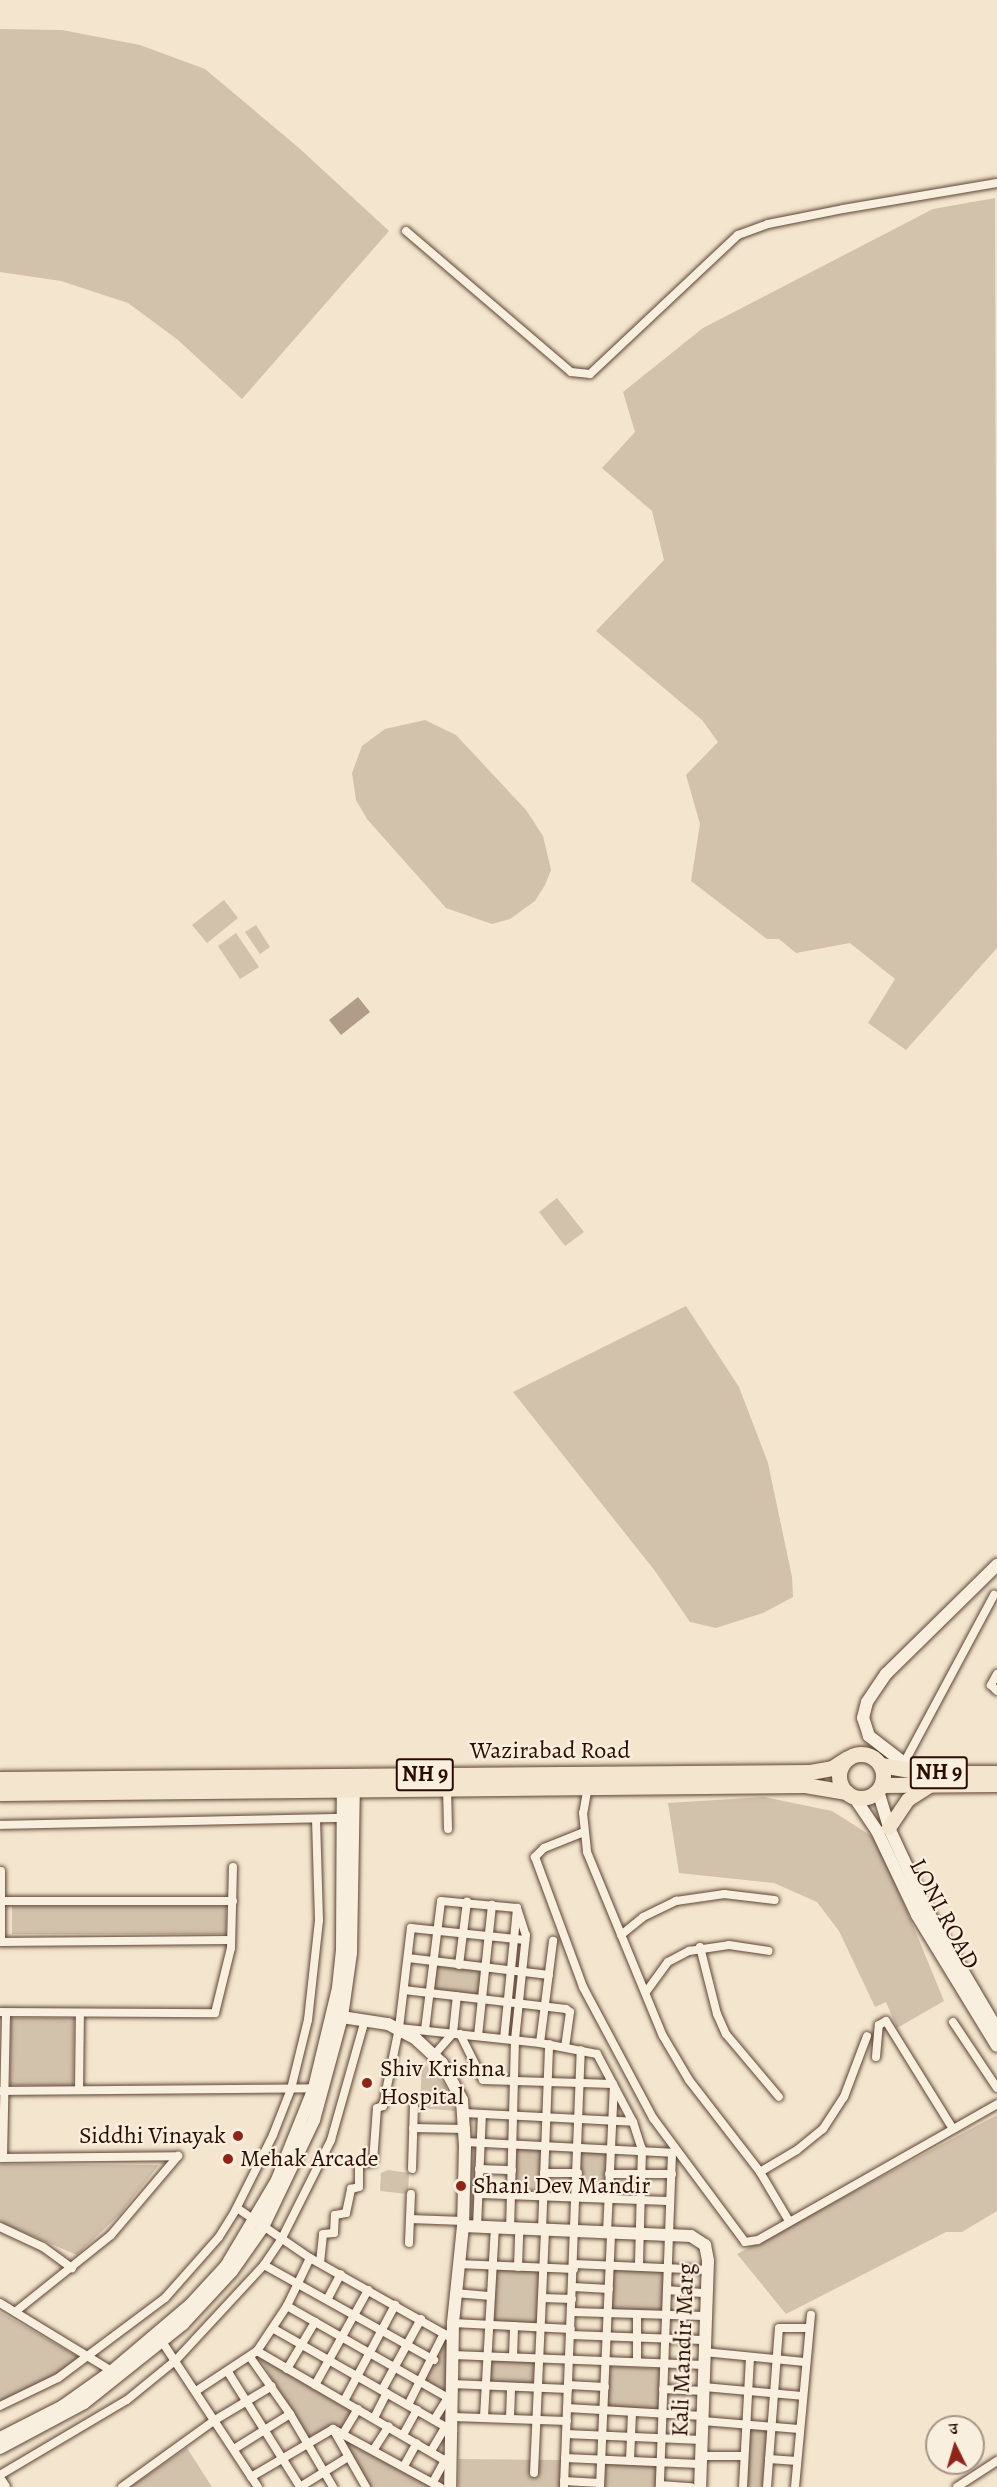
<!DOCTYPE html>
<html>
<head>
<meta charset="utf-8">
<style>
	body { margin:0 }
	#map { position:relative; width:997px; height:2487px; overflow:hidden; background:#f4e6ce; font-family:Alegreya,"Noto Serif Devanagari",serif }
	div>[style] { position:absolute }
	[style*='--x'] { left:calc(var(--x)*1px); top:calc(var(--y)*1px); width:calc(var(--w)*1px); rotate:calc(var(--a)*1deg) }
	.green>* { inset:0; background:#d2c1ab }
	.water>* { inset:0; background:#b09c89 }
	.roads { filter:drop-shadow(0 0 2px #5d4335) drop-shadow(0 0 2px #5d4335) }
	.street>* { height:8px; margin:-4px; padding:0 4px; transform-origin:4px; border-radius:4px; background:#f8efdf }
	.secondary>* { height:12px; margin:-6px; padding:0 6px; transform-origin:6px; border-radius:6px; background:#f8efdf }
	.primary>* { height:14px; margin:-7px; padding:0 7px; transform-origin:7px; border-radius:7px; background:#f4e6ce }
	.highway>* { height:15px; margin:-7.5px; padding:0 7.5px; transform-origin:7.5px; border-radius:7.5px; background:#f4e6ce }
	.highway>.ring { margin:-7.5px; padding:0; box-sizing:content-box; background:none; border:15px solid #f4e6ce; border-radius:50% }
	.dots>* { width:16px; height:16px; translate:-50% -50%; box-sizing:border-box; border:3px solid #f8efdf; border-radius:50% }
	span { translate:-50% -50%; white-space:nowrap; text-align:center; line-height:1.15; -webkit-text-stroke:4.5px #f8efdf; paint-order:stroke }
	.shield-label span { padding:2px 4px; background:#f8efdf; border:2px solid; border-radius:4px; -webkit-text-stroke-width:0 }
	.shield-label { font-size:22px; color:#2b0d02; font-weight:700 }
	.street-label { font-size:24px; color:#2b0d02 }
	.poi-label { font-size:24px; color:#2b0d02 }
	.left { translate:0 -50%; text-align:left }
	.right { translate:-100% -50%; text-align:right }
	.north { position:absolute; left:925px; top:2415px; width:60px; height:60px; box-sizing:border-box; background:#f8efdf; border:2px solid #a69587; border-radius:50%; rotate:355deg; font-size:16px; font-weight:700; line-height:24px; text-align:center; color:#2b0d02 }
	.north::after { content:''; display:block; margin:auto; width:21px; height:27px; background:#8f2418; clip-path:polygon(50% 0,100% 100%,50% 72%,0 100%) }
</style>
</head>
<body>
<div id="map">
	<div class="green">
		<div style="clip-path:polygon(0 29px,62px 30px,140px 45px,205px 69px,299px 148px,389px 231px,242px 399px,178px 340px,128px 303px,61px 281px,0 272px)"></div>
		<div style="clip-path:polygon(995px 198px,997px 948px,906px 1050px,868px 1023px,895px 979px,850px 943px,796px 953px,779px 939px,767px 939px,691px 881px,700px 824px,686px 775px,718px 742px,702px 720px,596px 631px,664px 560px,652px 511px,602px 468px,635px 432px,623px 392px,703px 328px,933px 209px)"></div>
		<div style="clip-path:polygon(425px 720px,456px 735px,526px 810px,543px 836px,551px 870px,545px 885px,535px 901px,510px 919px,492px 924px,446px 908px,367px 819px,356px 800px,352px 773px,362px 746px,385px 729px)"></div>
		<div style="clip-path:polygon(224px 900px,238px 918px,207px 943px,192px 925px)"></div>
		<div style="clip-path:polygon(256px 925px,270px 947px,260px 954px,245px 932px)"></div>
		<div style="clip-path:polygon(236px 933px,259px 967px,240px 979px,218px 946px)"></div>
		<div style="clip-path:polygon(557px 1198px,584px 1232px,565px 1246px,539px 1212px)"></div>
		<div style="clip-path:polygon(686px 1306px,739px 1387px,768px 1463px,792px 1577px,793px 1597px,763px 1613px,716px 1628px,690px 1622px,655px 1571px,513px 1392px)"></div>
		<div style="clip-path:polygon(764px 1797px,832px 1811px,878px 1840px,944px 2001px,897px 2028px,886px 2002px,875px 2007px,839px 1931px,817px 1902px,774px 1883px,679px 1873px,668px 1803px)"></div>
		<div style="clip-path:polygon(12px 1906px,226px 1906px,226px 1934px,12px 1934px)"></div>
		<div style="clip-path:polygon(435px 1964px,483px 1969px,480px 1994px,432px 1989px)"></div>
		<div style="clip-path:polygon(11px 2018px,74px 2018px,73px 2086px,10px 2085px)"></div>
		<div style="clip-path:polygon(422px 2061px,445px 2085px,455px 2111px,420px 2108px)"></div>
		<div style="clip-path:polygon(997px 2115px,997px 2211px,962px 2232px,946px 2232px,786px 2314px,737px 2254px)"></div>
		<div style="clip-path:polygon(515px 2147px,542px 2148px,540px 2195px,514px 2195px)"></div>
		<div style="clip-path:polygon(581px 2150px,607px 2151px,605px 2198px,579px 2197px)"></div>
		<div style="clip-path:polygon(0 2164px,159px 2165px,120px 2214px,77px 2255px,0 2222px)"></div>
		<div style="clip-path:polygon(388px 2170px,409px 2173px,408px 2194px,380px 2191px,381px 2173px)"></div>
		<div style="clip-path:polygon(495px 2268px,540px 2270px,537px 2325px,491px 2323px)"></div>
		<div style="clip-path:polygon(613px 2268px,667px 2270px,665px 2312px,611px 2310px)"></div>
		<div style="clip-path:polygon(0 2312px,84px 2360px,0 2407px)"></div>
		<div style="clip-path:polygon(443px 2338px,451px 2342px,447px 2392px,424px 2381px)"></div>
		<div style="clip-path:polygon(258px 2355px,355px 2410px,343px 2429px,325px 2430px,307px 2438px)"></div>
		<div style="clip-path:polygon(489px 2358px,535px 2360px,533px 2386px,488px 2384px)"></div>
		<div style="clip-path:polygon(608px 2366px,663px 2369px,661px 2411px,606px 2408px)"></div>
		<div style="clip-path:polygon(747px 2428px,770px 2429px,764px 2487px,746px 2487px)"></div>
		<div style="clip-path:polygon(337px 2434px,432px 2487px,367px 2487px)"></div>
		<div style="clip-path:polygon(187px 2448px,212px 2487px,130px 2487px)"></div>
		<div style="clip-path:polygon(459px 2459px,561px 2460px,560px 2487px,458px 2487px)"></div>
		<div style="clip-path:polygon(604px 2462px,659px 2464px,658px 2487px,603px 2487px)"></div>
	</div>
	<div class="water">
		<div style="clip-path:polygon(358px 997px,370px 1012px,341px 1035px,329px 1020px)"></div>
	</div>
	<div class="roads">
		<div class="street">
			<div style="--x:406;--y:231;--w:217;--a:40.5"></div>
			<div style="--x:571;--y:372;--w:19;--a:6"></div>
			<div style="--x:590;--y:374;--w:203;--a:-43.2"></div>
			<div style="--x:738;--y:235;--w:32;--a:-20"></div>
			<div style="--x:768;--y:224;--w:76;--a:-11.3"></div>
			<div style="--x:843;--y:209;--w:156;--a:-9.6"></div>
			<div style="--x:997;--y:1674;--w:13;--a:119"></div>
			<div style="--x:991;--y:1685;--w:8;--a:45"></div>
			<div style="--x:904;--y:1763;--w:191;--a:-61.8"></div>
			<div style="--x:588;--y:1786;--w:27;--a:100"></div>
			<div style="--x:583;--y:1813;--w:39;--a:84"></div>
			<div style="--x:587;--y:1852;--w:199;--a:67.6"></div>
			<div style="--x:663;--y:2036;--w:51;--a:59.4"></div>
			<div style="--x:689;--y:2080;--w:116;--a:52.3"></div>
			<div style="--x:760;--y:2172;--w:57;--a:59.4"></div>
			<div style="--x:447;--y:1787;--w:42;--a:88.6"></div>
			<div style="--x:0;--y:1825;--w:342;--a:-1.2"></div>
			<div style="--x:584;--y:1832;--w:43;--a:158.2"></div>
			<div style="--x:544;--y:1848;--w:13;--a:135"></div>
			<div style="--x:535;--y:1857;--w:139;--a:69.7"></div>
			<div style="--x:583;--y:1987;--w:149;--a:61.9"></div>
			<div style="--x:653;--y:2118;--w:154;--a:53.4"></div>
			<div style="--x:745;--y:2242;--w:13;--a:-9"></div>
			<div style="--x:758;--y:2240;--w:275;--a:-29.6"></div>
			<div style="--x:1;--y:1901;--w:30;--a:-90"></div>
			<div style="--x:621;--y:1935;--w:28;--a:-39"></div>
			<div style="--x:643;--y:1917;--w:37;--a:-26"></div>
			<div style="--x:676;--y:1901;--w:49;--a:-8.3"></div>
			<div style="--x:724;--y:1894;--w:51;--a:6.7"></div>
			<div style="--x:0;--y:1942;--w:231;--a:-0.5"></div>
			<div style="--x:1;--y:1942;--w:41;--a:-90"></div>
			<div style="--x:1;--y:1901;--w:232;--a:0"></div>
			<div style="--x:700;--y:1947;--w:69;--a:75.8"></div>
			<div style="--x:717;--y:2014;--w:22;--a:66"></div>
			<div style="--x:726;--y:2034;--w:82;--a:49.9"></div>
			<div style="--x:408;--y:1958;--w:142;--a:6.9"></div>
			<div style="--x:459;--y:1965;--w:64;--a:-82.8"></div>
			<div style="--x:404;--y:1990;--w:163;--a:6.7"></div>
			<div style="--x:566;--y:2009;--w:5;--a:37"></div>
			<div style="--x:570;--y:2012;--w:35;--a:98"></div>
			<div style="--x:646;--y:1992;--w:37;--a:-54"></div>
			<div style="--x:668;--y:1962;--w:24;--a:-28"></div>
			<div style="--x:689;--y:1951;--w:40;--a:-8.5"></div>
			<div style="--x:729;--y:1945;--w:40;--a:8.5"></div>
			<div style="--x:0;--y:2012;--w:215;--a:0.3"></div>
			<div style="--x:215;--y:2013;--w:67;--a:-76.2"></div>
			<div style="--x:231;--y:1948;--w:81;--a:-88.6"></div>
			<div style="--x:953;--y:2022;--w:79;--a:56.3"></div>
			<div style="--x:399;--y:2028;--w:142;--a:6.1"></div>
			<div style="--x:540;--y:2043;--w:58;--a:10.9"></div>
			<div style="--x:597;--y:2054;--w:77;--a:62.1"></div>
			<div style="--x:425;--y:2030;--w:130;--a:-82.9"></div>
			<div style="--x:441;--y:1901;--w:76;--a:5.3"></div>
			<div style="--x:517;--y:1908;--w:28;--a:72"></div>
			<div style="--x:526;--y:1935;--w:106;--a:96"></div>
			<div style="--x:515;--y:2040;--w:188;--a:91.5"></div>
			<div style="--x:460;--y:2034;--w:51;--a:63.4"></div>
			<div style="--x:483;--y:2080;--w:130;--a:1.8"></div>
			<div style="--x:478;--y:2036;--w:132;--a:-83.9"></div>
			<div style="--x:504;--y:2039;--w:132;--a:-84.3"></div>
			<div style="--x:540;--y:2043;--w:103;--a:-82.7"></div>
			<div style="--x:434;--y:2055;--w:29;--a:-49"></div>
			<div style="--x:453;--y:2033;--w:37;--a:-84"></div>
			<div style="--x:876;--y:2057;--w:32;--a:-85"></div>
			<div style="--x:879;--y:2025;--w:8;--a:-30"></div>
			<div style="--x:886;--y:2021;--w:127;--a:58.2"></div>
			<div style="--x:79;--y:2090;--w:77;--a:-89.3"></div>
			<div style="--x:0;--y:2091;--w:318;--a:-0.5"></div>
			<div style="--x:464;--y:2113;--w:169;--a:3"></div>
			<div style="--x:633;--y:2122;--w:28;--a:72"></div>
			<div style="--x:642;--y:2149;--w:118;--a:91.5"></div>
			<div style="--x:413;--y:2128;--w:53;--a:1.1"></div>
			<div style="--x:465;--y:2142;--w:207;--a:3"></div>
			<div style="--x:672;--y:2153;--w:334;--a:92.1"></div>
			<div style="--x:0;--y:2158;--w:178;--a:-0.6"></div>
			<div style="--x:3;--y:2158;--w:145;--a:-88.8"></div>
			<div style="--x:412;--y:2169;--w:64;--a:-88.2"></div>
			<div style="--x:479;--y:2169;--w:33;--a:2"></div>
			<div style="--x:760;--y:2172;--w:43;--a:-30.7"></div>
			<div style="--x:797;--y:2150;--w:33;--a:-39"></div>
			<div style="--x:823;--y:2129;--w:38;--a:-57"></div>
			<div style="--x:844;--y:2097;--w:65;--a:-69.3"></div>
			<div style="--x:544;--y:2173;--w:34;--a:0"></div>
			<div style="--x:609;--y:2174;--w:63;--a:0"></div>
			<div style="--x:478;--y:2194;--w:192;--a:2.1"></div>
			<div style="--x:237;--y:2208;--w:88;--a:34.4"></div>
			<div style="--x:310;--y:2258;--w:164;--a:29.5"></div>
			<div style="--x:410;--y:2219;--w:53;--a:2.2"></div>
			<div style="--x:0;--y:2227;--w:47;--a:24.9"></div>
			<div style="--x:43;--y:2247;--w:36;--a:36"></div>
			<div style="--x:477;--y:2227;--w:113;--a:-87.5"></div>
			<div style="--x:542;--y:2230;--w:186;--a:-87.8"></div>
			<div style="--x:607;--y:2233;--w:146;--a:-87.3"></div>
			<div style="--x:409;--y:2243;--w:49;--a:-87.7"></div>
			<div style="--x:320;--y:2263;--w:29;--a:-84"></div>
			<div style="--x:323;--y:2234;--w:11;--a:-5"></div>
			<div style="--x:334;--y:2233;--w:18;--a:-87"></div>
			<div style="--x:335;--y:2215;--w:11;--a:-10"></div>
			<div style="--x:346;--y:2213;--w:25;--a:-78"></div>
			<div style="--x:351;--y:2189;--w:8;--a:-14"></div>
			<div style="--x:359;--y:2187;--w:23;--a:-90"></div>
			<div style="--x:359;--y:2164;--w:14;--a:-8"></div>
			<div style="--x:373;--y:2162;--w:54;--a:-85.8"></div>
			<div style="--x:377;--y:2108;--w:6;--a:-18"></div>
			<div style="--x:383;--y:2106;--w:80;--a:-78.4"></div>
			<div style="--x:399;--y:2028;--w:101;--a:-83.2"></div>
			<div style="--x:411;--y:1928;--w:115;--a:6"></div>
			<div style="--x:458;--y:2264;--w:116;--a:2.5"></div>
			<div style="--x:574;--y:2264;--w:134;--a:2.6"></div>
			<div style="--x:264;--y:2265;--w:195;--a:29.2"></div>
			<div style="--x:518;--y:2267;--w:38;--a:-88"></div>
			<div style="--x:573;--y:2287;--w:36;--a:3"></div>
			<div style="--x:667;--y:2290;--w:38;--a:5"></div>
			<div style="--x:455;--y:2293;--w:36;--a:5"></div>
			<div style="--x:328;--y:2298;--w:27;--a:-62"></div>
			<div style="--x:542;--y:2298;--w:30;--a:2"></div>
			<div style="--x:0;--y:2303;--w:131;--a:31.3"></div>
			<div style="--x:287;--y:2306;--w:190;--a:29.7"></div>
			<div style="--x:15;--y:2312;--w:123;--a:-38.7"></div>
			<div style="--x:111;--y:2235;--w:104;--a:-49.7"></div>
			<div style="--x:572;--y:2312;--w:132;--a:1.7"></div>
			<div style="--x:453;--y:2323;--w:118;--a:2.9"></div>
			<div style="--x:274;--y:2329;--w:206;--a:29.7"></div>
			<div style="--x:571;--y:2335;--w:132;--a:2.2"></div>
			<div style="--x:159;--y:2337;--w:180;--a:56.6"></div>
			<div style="--x:257;--y:2351;--w:225;--a:30.2"></div>
			<div style="--x:704;--y:2352;--w:101;--a:5.7"></div>
			<div style="--x:453;--y:2355;--w:251;--a:2.3"></div>
			<div style="--x:250;--y:2357;--w:70;--a:54.9"></div>
			<div style="--x:290;--y:2414;--w:85;--a:59.5"></div>
			<div style="--x:513;--y:2357;--w:31;--a:-88"></div>
			<div style="--x:637;--y:2362;--w:48;--a:-90"></div>
			<div style="--x:287;--y:2369;--w:55;--a:-59.2"></div>
			<div style="--x:228;--y:2372;--w:136;--a:57.9"></div>
			<div style="--x:452;--y:2384;--w:116;--a:2.5"></div>
			<div style="--x:315;--y:2385;--w:109;--a:-60.8"></div>
			<div style="--x:568;--y:2385;--w:37;--a:3"></div>
			<div style="--x:704;--y:2387;--w:98;--a:5.2"></div>
			<div style="--x:663;--y:2389;--w:41;--a:2.8"></div>
			<div style="--x:382;--y:2390;--w:81;--a:-61.2"></div>
			<div style="--x:196;--y:2391;--w:73;--a:-33.3"></div>
			<div style="--x:257;--y:2351;--w:54;--a:-56.3"></div>
			<div style="--x:287;--y:2306;--w:53;--a:-64.4"></div>
			<div style="--x:344;--y:2401;--w:109;--a:-62"></div>
			<div style="--x:408;--y:2405;--w:80;--a:-63.4"></div>
			<div style="--x:0;--y:2406;--w:64;--a:-25.8"></div>
			<div style="--x:58;--y:2378;--w:134;--a:-36.8"></div>
			<div style="--x:165;--y:2298;--w:81;--a:-48.5"></div>
			<div style="--x:219;--y:2237;--w:31;--a:-58"></div>
			<div style="--x:235;--y:2211;--w:85;--a:-63.4"></div>
			<div style="--x:273;--y:2135;--w:49;--a:-68.6"></div>
			<div style="--x:291;--y:2089;--w:71;--a:-76.2"></div>
			<div style="--x:308;--y:2020;--w:101;--a:-83.7"></div>
			<div style="--x:319;--y:1920;--w:101;--a:-91.7"></div>
			<div style="--x:567;--y:2408;--w:136;--a:3.4"></div>
			<div style="--x:453;--y:2417;--w:114;--a:2"></div>
			<div style="--x:484;--y:2417;--w:189;--a:-86.7"></div>
			<div style="--x:374;--y:2418;--w:28;--a:-63"></div>
			<div style="--x:510;--y:2418;--w:31;--a:-88"></div>
			<div style="--x:434;--y:2420;--w:26;--a:-58"></div>
			<div style="--x:703;--y:2421;--w:96;--a:4.8"></div>
			<div style="--x:333;--y:2429;--w:67;--a:60.4"></div>
			<div style="--x:344;--y:2432;--w:27;--a:-59"></div>
			<div style="--x:566;--y:2434;--w:135;--a:2.5"></div>
			<div style="--x:403;--y:2435;--w:29;--a:-61"></div>
			<div style="--x:234;--y:2449;--w:66;--a:-32"></div>
			<div style="--x:374;--y:2449;--w:27;--a:-57"></div>
			<div style="--x:431;--y:2451;--w:29;--a:-59"></div>
			<div style="--x:701;--y:2456;--w:42;--a:0"></div>
			<div style="--x:565;--y:2458;--w:134;--a:2.6"></div>
			<div style="--x:769;--y:2459;--w:28;--a:4"></div>
			<div style="--x:630;--y:2460;--w:48;--a:-87.6"></div>
			<div style="--x:404;--y:2466;--w:26;--a:-61"></div>
			<div style="--x:534;--y:2473;--w:243;--a:-87.4"></div>
			<div style="--x:0;--y:2475;--w:147;--a:-30.6"></div>
			<div style="--x:127;--y:2400;--w:63;--a:-39.2"></div>
			<div style="--x:176;--y:2360;--w:129;--a:-47.2"></div>
			<div style="--x:264;--y:2265;--w:30;--a:-56"></div>
			<div style="--x:281;--y:2240;--w:112;--a:-63.4"></div>
			<div style="--x:331;--y:2140;--w:125;--a:-74.2"></div>
			<div style="--x:251;--y:2477;--w:95;--a:-30.3"></div>
			<div style="--x:333;--y:2429;--w:122;--a:28.5"></div>
			<div style="--x:564;--y:2481;--w:36;--a:3"></div>
			<div style="--x:433;--y:2482;--w:26;--a:-61"></div>
			<div style="--x:660;--y:2485;--w:31;--a:4"></div>
			<div style="--x:122;--y:2487;--w:115;--a:-35.8"></div>
			<div style="--x:215;--y:2420;--w:66;--a:-30.8"></div>
			<div style="--x:300;--y:2487;--w:57;--a:-32"></div>
			<div style="--x:564;--y:2487;--w:437;--a:-87.8"></div>
			<div style="--x:600;--y:2487;--w:254;--a:-87.5"></div>
			<div style="--x:743;--y:2487;--w:130;--a:-86.9"></div>
			<div style="--x:767;--y:2487;--w:159;--a:-85.7"></div>
			<div style="--x:779;--y:2328;--w:30;--a:0"></div>
			<div style="--x:795;--y:2487;--w:173;--a:-84.7"></div>
			<div style="--x:957;--y:2487;--w:48;--a:-33"></div>
		</div>
		<div class="secondary">
			<div style="--x:913;--y:1770;--w:56;--a:-142.3"></div>
			<div style="--x:869;--y:1736;--w:19;--a:-108"></div>
			<div style="--x:863;--y:1718;--w:16;--a:-76"></div>
			<div style="--x:867;--y:1702;--w:34;--a:-56"></div>
			<div style="--x:886;--y:1674;--w:156;--a:-44.5"></div>
			<div style="--x:878;--y:1791;--w:39;--a:73"></div>
			<div style="--x:889;--y:1828;--w:93;--a:65.1"></div>
			<div style="--x:928;--y:1912;--w:136;--a:59.5"></div>
			<div style="--x:854;--y:1797;--w:41;--a:55.9"></div>
			<div style="--x:877;--y:1831;--w:93;--a:64.5"></div>
			<div style="--x:917;--y:1915;--w:153;--a:58.6"></div>
			<div style="--x:335;--y:2016;--w:54;--a:8.6"></div>
			<div style="--x:388;--y:2024;--w:32;--a:28"></div>
			<div style="--x:416;--y:2039;--w:35;--a:43"></div>
			<div style="--x:442;--y:2063;--w:42;--a:61.6"></div>
			<div style="--x:462;--y:2100;--w:46;--a:86.3"></div>
			<div style="--x:465;--y:2146;--w:80;--a:91.4"></div>
			<div style="--x:463;--y:2226;--w:98;--a:95.9"></div>
			<div style="--x:453;--y:2323;--w:164;--a:91"></div>
			<div style="--x:463;--y:2226;--w:228;--a:2.5"></div>
			<div style="--x:691;--y:2236;--w:17;--a:33"></div>
			<div style="--x:705;--y:2245;--w:16;--a:79"></div>
			<div style="--x:708;--y:2261;--w:226;--a:92"></div>
			<div style="--x:0;--y:2438;--w:71;--a:-26.9"></div>
			<div style="--x:63;--y:2406;--w:60;--a:-35.5"></div>
			<div style="--x:112;--y:2371;--w:102;--a:-40.2"></div>
			<div style="--x:190;--y:2305;--w:53;--a:-47.3"></div>
			<div style="--x:226;--y:2266;--w:100;--a:-59.3"></div>
			<div style="--x:277;--y:2180;--w:99;--a:-68.1"></div>
			<div style="--x:314;--y:2088;--w:103;--a:-76.5"></div>
			<div style="--x:338;--y:1988;--w:38;--a:-84"></div>
			<div style="--x:342;--y:1950;--w:167;--a:-89.7"></div>
			<div style="--x:0;--y:2448;--w:95;--a:-28.2"></div>
			<div style="--x:84;--y:2403;--w:127;--a:-38.6"></div>
			<div style="--x:183;--y:2324;--w:72;--a:-47.2"></div>
			<div style="--x:232;--y:2271;--w:54;--a:-54.8"></div>
			<div style="--x:263;--y:2227;--w:119;--a:-64.5"></div>
			<div style="--x:314;--y:2120;--w:107;--a:-74.8"></div>
			<div style="--x:342;--y:2017;--w:65;--a:-82"></div>
			<div style="--x:351;--y:1953;--w:170;--a:-89"></div>
			<div style="--x:0;--y:2481;--w:7;--a:56"></div>
		</div>
		<div class="primary">
			<div style="--x:889;--y:1828;--w:34;--a:-56"></div>
			<div style="--x:908;--y:1800;--w:27;--a:-33"></div>
		</div>
		<div class="highway">
			<div class="ring" style="left:839px;top:1754px;width:29px;height:29px"></div>
			<div style="--x:881;--y:1765;--w:47;--a:9.9"></div>
			<div style="--x:927;--y:1773;--w:70;--a:0"></div>
			<div style="--x:0;--y:1779;--w:810;--a:-0.5"></div>
			<div style="--x:810;--y:1772;--w:22;--a:-10"></div>
			<div style="--x:832;--y:1768;--w:17;--a:-33"></div>
			<div style="--x:882;--y:1785;--w:115;--a:-0.5"></div>
			<div style="--x:0;--y:1793;--w:805;--a:-0.57"></div>
			<div style="--x:805;--y:1785;--w:42;--a:9.7"></div>
		</div>
	</div>
	<div class="dots">
		<div style="left:367px;top:2083px;background:#8f2418"></div>
		<div style="left:238px;top:2136px;background:#8f2418"></div>
		<div style="left:228px;top:2159px;background:#8f2418"></div>
		<div style="left:461px;top:2186px;background:#8f2418"></div>
	</div>
	<div class="shield-label">
		<span style="left:939px;top:1773px">NH 9</span>
		<span style="left:425px;top:1775px">NH 9</span>
	</div>
	<div class="street-label">
		<span style="left:550px;top:1751px">Wazirabad Road</span>
		<span style="left:944px;top:1914px;rotate:62deg">LONI ROAD</span>
		<span style="left:683px;top:2350px;rotate:-88deg">Kali Mandir Marg</span>
	</div>
	<div class="poi-label">
		<span class="left" style="left:380px;top:2083px">Shiv Krishna<br>Hospital</span>
		<span class="right" style="left:226px;top:2136px">Siddhi Vinayak</span>
		<span class="left" style="left:240px;top:2159px">Mehak Arcade</span>
		<span class="left" style="left:473px;top:2186px">Shani Dev Mandir</span>
	</div>
	<div class="north">उ</div>
</div>
</body>
</html>
